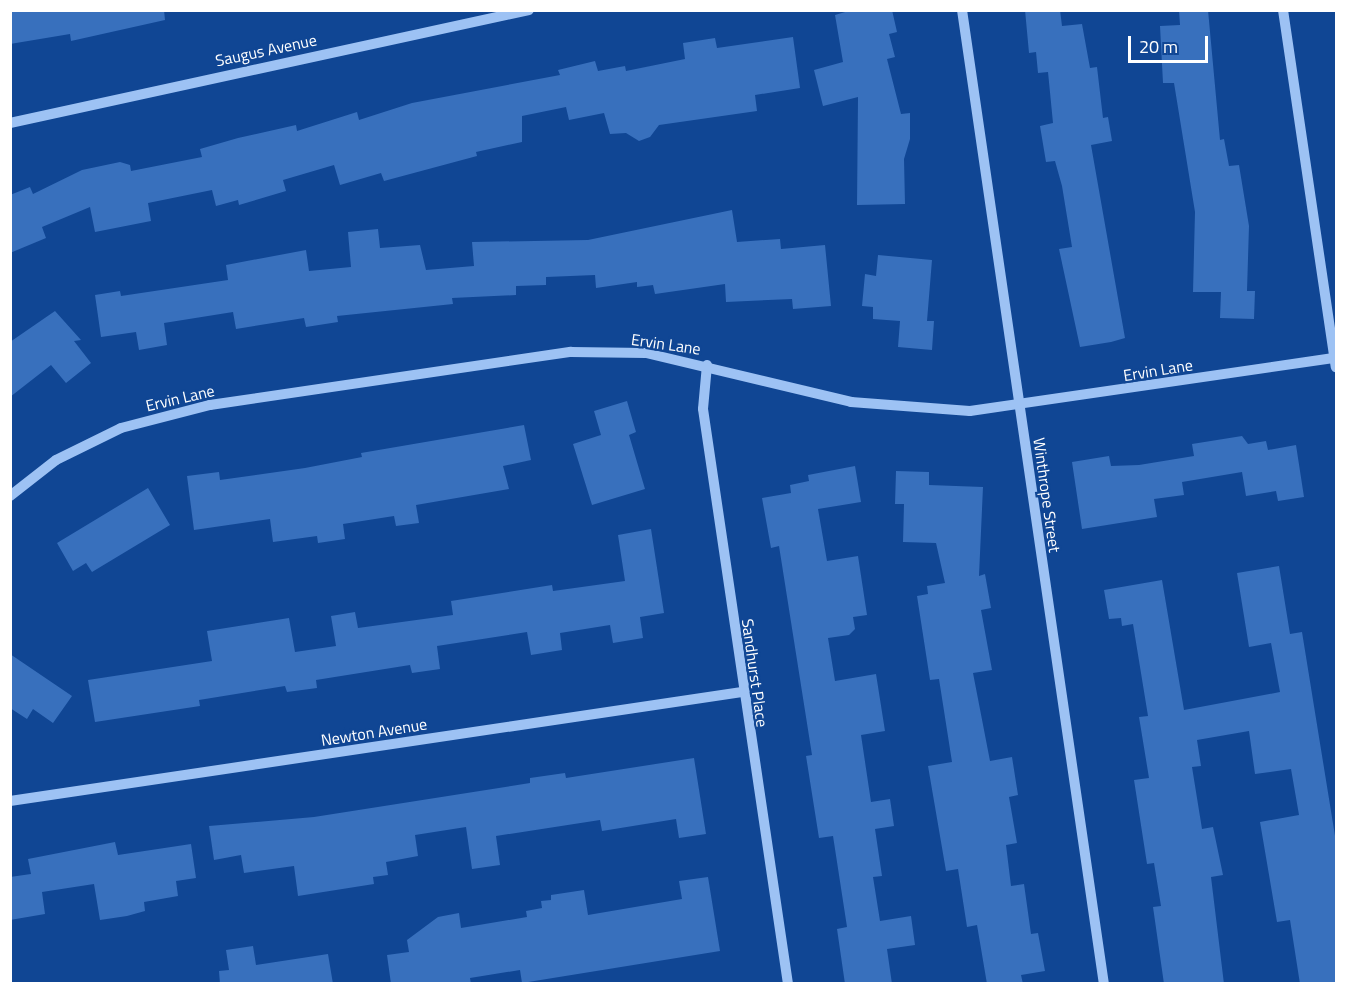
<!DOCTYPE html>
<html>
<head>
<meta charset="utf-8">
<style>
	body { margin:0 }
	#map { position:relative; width:1347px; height:994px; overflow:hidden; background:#104694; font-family:"Titillium Web",sans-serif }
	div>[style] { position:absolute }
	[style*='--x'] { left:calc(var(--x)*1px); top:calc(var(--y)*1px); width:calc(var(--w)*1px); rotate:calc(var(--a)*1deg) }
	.building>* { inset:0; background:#3870bd }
	.minor>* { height:10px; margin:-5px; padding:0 5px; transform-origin:5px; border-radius:5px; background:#9dc2f4 }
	span { translate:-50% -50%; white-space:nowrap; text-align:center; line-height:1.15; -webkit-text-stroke:4.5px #104694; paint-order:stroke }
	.street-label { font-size:16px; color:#fff }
	.frame { position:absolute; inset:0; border:12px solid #fff; pointer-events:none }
	.scale { position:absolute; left:1128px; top:36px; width:80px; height:27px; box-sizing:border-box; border:3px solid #fff; border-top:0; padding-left:8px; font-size:18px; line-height:21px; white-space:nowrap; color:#fff; -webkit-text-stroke:4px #104694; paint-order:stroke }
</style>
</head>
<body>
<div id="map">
	<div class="building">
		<div style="clip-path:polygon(10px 10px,164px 10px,165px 20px,71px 41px,70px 34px,10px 44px)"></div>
		<div style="clip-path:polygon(852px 10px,892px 10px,897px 32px,889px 34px,895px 57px,887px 59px,901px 114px,910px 113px,910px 139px,904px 159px,905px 204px,857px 205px,858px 97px,823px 106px,814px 70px,843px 62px,835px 15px)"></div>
		<div style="clip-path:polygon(1025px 10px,1060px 10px,1062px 26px,1082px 24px,1090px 68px,1097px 67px,1103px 118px,1108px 117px,1112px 141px,1091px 145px,1125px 338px,1111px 342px,1080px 347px,1059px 249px,1072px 247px,1062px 186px,1055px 161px,1046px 162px,1040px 126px,1053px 123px,1048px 72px,1038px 73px,1036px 52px,1029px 53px)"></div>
		<div style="clip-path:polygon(1179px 10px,1208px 10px,1220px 140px,1224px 139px,1229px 166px,1239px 165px,1249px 226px,1247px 291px,1255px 291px,1254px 319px,1220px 318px,1221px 292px,1193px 292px,1195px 212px,1174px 83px,1163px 83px,1160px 26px,1180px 25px)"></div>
		<div style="clip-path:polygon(793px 37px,800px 88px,755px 95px,757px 111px,659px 125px,650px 137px,639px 141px,626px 133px,610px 134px,604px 113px,569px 120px,566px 107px,522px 116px,522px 142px,476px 152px,477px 156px,384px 181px,381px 173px,340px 185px,334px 165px,283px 180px,286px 191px,239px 205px,238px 200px,216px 206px,212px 190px,148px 203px,151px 221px,95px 232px,90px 207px,42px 227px,46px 238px,10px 253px,10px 195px,30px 187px,33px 194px,82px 170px,120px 162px,130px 165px,131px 171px,202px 157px,200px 149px,238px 138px,296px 125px,297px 131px,357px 112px,359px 120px,412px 103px,560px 75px,558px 70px,595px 61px,598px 71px,625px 66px,626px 71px,685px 59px,683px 43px,715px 38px,717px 48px)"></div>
		<div style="clip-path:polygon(732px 210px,737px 242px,780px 239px,781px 249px,825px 245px,831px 306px,793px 309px,792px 299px,726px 302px,725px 284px,655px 294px,653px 285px,637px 287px,637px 282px,596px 288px,595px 275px,546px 277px,546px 285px,516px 286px,516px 295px,452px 298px,453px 304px,337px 316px,338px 322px,306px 327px,304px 318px,236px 329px,233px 312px,164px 323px,167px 345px,139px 350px,136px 332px,101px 337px,95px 295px,120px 291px,121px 296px,228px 280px,226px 265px,306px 250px,309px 271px,351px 267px,348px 232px,378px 229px,380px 248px,420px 245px,426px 270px,474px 266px,472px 242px,588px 240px)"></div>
		<div style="clip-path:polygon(878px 255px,932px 260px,927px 321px,934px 321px,932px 350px,898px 347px,900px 321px,873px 319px,873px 307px,862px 306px,865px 274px,876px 276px)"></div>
		<div style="clip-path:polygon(55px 311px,81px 340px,74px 341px,91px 363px,66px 383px,51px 365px,10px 397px,10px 342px)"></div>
		<div style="clip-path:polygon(627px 401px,636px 432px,629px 435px,645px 489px,592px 505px,573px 444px,601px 435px,594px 411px)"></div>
		<div style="clip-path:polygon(524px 425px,531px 460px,503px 466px,509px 489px,416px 505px,419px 523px,396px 526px,394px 516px,343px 524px,345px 539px,318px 543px,317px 536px,273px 542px,270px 519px,194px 530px,187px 476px,219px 472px,220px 480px,305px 468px,362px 457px,361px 453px)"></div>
		<div style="clip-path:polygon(1242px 436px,1248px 444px,1266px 441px,1268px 450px,1296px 445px,1304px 497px,1278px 501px,1276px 491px,1246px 496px,1242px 472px,1182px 482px,1184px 495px,1154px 499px,1157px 517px,1082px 529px,1072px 462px,1109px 456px,1111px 466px,1139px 465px,1194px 456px,1192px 444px)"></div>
		<div style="clip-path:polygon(855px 466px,861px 502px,818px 509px,827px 561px,858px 556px,867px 615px,853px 617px,855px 629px,849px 635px,828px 638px,835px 681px,876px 674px,885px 731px,861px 735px,871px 802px,890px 799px,894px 826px,875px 829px,882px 876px,873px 877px,880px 921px,911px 916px,915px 945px,887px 949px,892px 984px,845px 984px,837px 929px,847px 927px,833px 836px,819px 838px,806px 756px,812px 755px,779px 546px,771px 548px,762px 498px,791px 493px,790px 485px,809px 481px,808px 475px)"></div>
		<div style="clip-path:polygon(896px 471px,929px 472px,929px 485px,983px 487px,979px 576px,985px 574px,991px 608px,981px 610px,992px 670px,973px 673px,990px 761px,1012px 757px,1018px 795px,1009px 797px,1017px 843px,1006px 845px,1011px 886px,1024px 884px,1031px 934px,1038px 933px,1045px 971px,1021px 975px,1023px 984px,987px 984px,977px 925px,967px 927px,958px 869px,946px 871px,928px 766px,952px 762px,939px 679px,930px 680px,917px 596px,928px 594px,927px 586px,945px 583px,936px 543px,903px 542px,904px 504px,895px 504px)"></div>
		<div style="clip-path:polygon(148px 488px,170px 525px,92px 572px,86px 563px,73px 571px,57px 543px)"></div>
		<div style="clip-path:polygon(651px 529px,664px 613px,640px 617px,643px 638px,613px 643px,610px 625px,560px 633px,562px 650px,531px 655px,527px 632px,437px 646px,440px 669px,412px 673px,410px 665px,316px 680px,317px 688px,287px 692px,285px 686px,199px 700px,200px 706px,95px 722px,88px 680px,212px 661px,207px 631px,289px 618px,295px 652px,336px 646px,331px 616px,355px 612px,358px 628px,453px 615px,451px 601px,552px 585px,553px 591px,625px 581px,618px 535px)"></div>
		<div style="clip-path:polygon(1279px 566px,1290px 634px,1302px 632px,1336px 842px,1336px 984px,1300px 984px,1290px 920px,1277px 922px,1260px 822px,1299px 815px,1291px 769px,1255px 774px,1249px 731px,1197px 740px,1201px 766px,1192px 767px,1202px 829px,1213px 827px,1223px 875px,1211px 877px,1224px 984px,1164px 984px,1153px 907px,1161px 906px,1154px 863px,1147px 864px,1134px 780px,1149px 778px,1139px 717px,1148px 716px,1133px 624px,1122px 626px,1121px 618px,1109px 619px,1104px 590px,1162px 580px,1184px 710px,1280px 692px,1271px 643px,1249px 647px,1237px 573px)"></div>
		<div style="clip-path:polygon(10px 654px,72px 696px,53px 723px,33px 709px,27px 719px,10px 708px)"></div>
		<div style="clip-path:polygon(694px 758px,706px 834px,679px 838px,676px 819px,602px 831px,600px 820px,496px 836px,500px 865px,472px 869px,466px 827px,415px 835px,418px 856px,386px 862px,388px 875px,373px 877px,374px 884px,298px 896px,294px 866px,244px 873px,241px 855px,214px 860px,209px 826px,314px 817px,530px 783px,530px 778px,565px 773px,566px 778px)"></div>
		<div style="clip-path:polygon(115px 842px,118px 855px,191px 844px,196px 878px,176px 881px,178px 896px,144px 902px,145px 911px,127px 916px,100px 920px,94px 884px,42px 892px,45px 914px,10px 920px,10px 877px,31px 874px,28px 859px)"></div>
		<div style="clip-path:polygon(708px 877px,720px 951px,522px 983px,520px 970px,470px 978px,471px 984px,391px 984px,387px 955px,409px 952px,407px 940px,438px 917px,459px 913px,461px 928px,527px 917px,526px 911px,542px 908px,541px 901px,551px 900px,551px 895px,584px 890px,588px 915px,682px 899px,679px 881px)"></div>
		<div style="clip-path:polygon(253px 946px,256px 965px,328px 954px,333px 984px,220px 984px,219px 971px,229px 970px,226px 950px)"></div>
	</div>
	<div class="minor">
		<div style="--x:962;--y:10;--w:984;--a:81.71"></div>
		<div style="--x:1283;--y:10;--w:361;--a:81.6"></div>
		<div style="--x:10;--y:123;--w:531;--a:-12.28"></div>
		<div style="--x:707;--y:365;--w:44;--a:95.2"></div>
		<div style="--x:703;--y:409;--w:581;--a:81.59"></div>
		<div style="--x:10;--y:496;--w:58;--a:-38"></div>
		<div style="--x:56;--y:460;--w:72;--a:-26.2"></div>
		<div style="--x:121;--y:428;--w:92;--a:-14.5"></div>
		<div style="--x:210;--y:405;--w:365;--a:-8.4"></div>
		<div style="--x:571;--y:352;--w:75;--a:0.8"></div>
		<div style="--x:646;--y:353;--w:211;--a:13.4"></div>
		<div style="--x:851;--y:402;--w:119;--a:4.3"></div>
		<div style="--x:970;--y:411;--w:369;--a:-8.3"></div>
		<div style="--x:10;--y:801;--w:740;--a:-8.47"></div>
	</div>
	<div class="street-label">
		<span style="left:266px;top:50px;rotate:-12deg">Saugus Avenue</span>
		<span style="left:666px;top:344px;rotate:8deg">Ervin Lane</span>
		<span style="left:1158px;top:370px;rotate:-9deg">Ervin Lane</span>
		<span style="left:180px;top:398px;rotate:-13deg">Ervin Lane</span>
		<span style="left:1047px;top:495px;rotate:82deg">Winthrope Street</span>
		<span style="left:755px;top:673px;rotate:82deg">Sandhurst Place</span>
		<span style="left:374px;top:732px;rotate:-9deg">Newton Avenue</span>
	</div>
	<div class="frame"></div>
	<div class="scale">20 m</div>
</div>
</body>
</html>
